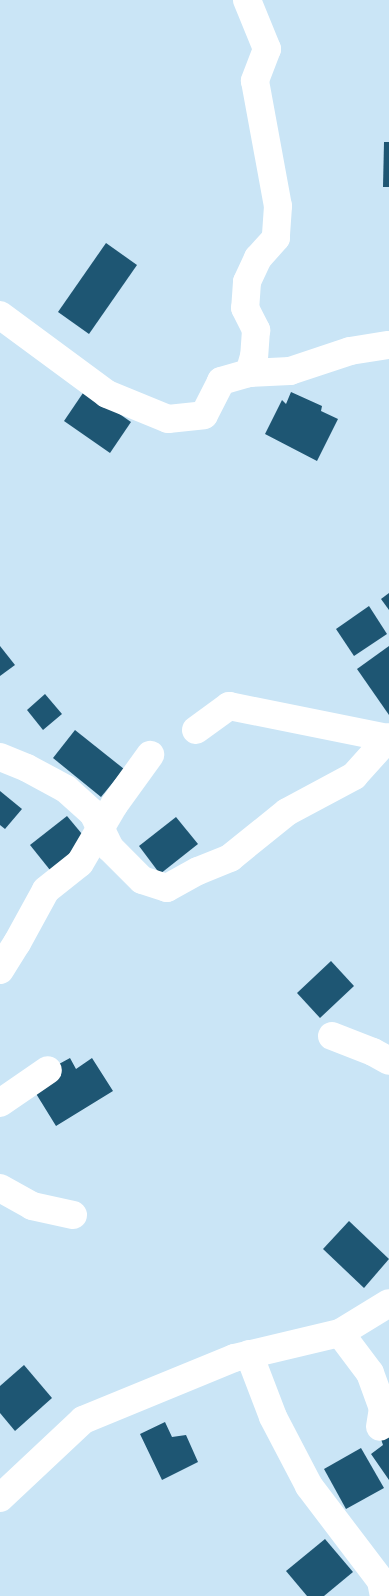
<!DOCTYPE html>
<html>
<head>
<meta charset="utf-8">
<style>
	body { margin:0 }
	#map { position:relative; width:389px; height:1596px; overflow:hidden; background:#cae5f6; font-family:"Golos Text",sans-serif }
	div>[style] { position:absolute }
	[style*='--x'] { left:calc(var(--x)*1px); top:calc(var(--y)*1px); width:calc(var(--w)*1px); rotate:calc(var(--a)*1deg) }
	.building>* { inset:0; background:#1e5673 }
	.street>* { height:28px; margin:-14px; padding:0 14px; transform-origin:14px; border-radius:14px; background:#fff }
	span { translate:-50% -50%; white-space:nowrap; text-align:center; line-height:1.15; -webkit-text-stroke:5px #e2f0f9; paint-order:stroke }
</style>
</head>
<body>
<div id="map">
	<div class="building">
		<div style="clip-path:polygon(384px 142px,389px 142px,389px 187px,383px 187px)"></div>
		<div style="clip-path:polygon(106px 243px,137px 265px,89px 334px,58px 312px)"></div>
		<div style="clip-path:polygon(85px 390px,131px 422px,110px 453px,64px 421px)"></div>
		<div style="clip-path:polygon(291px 392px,322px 406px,321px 411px,338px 419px,317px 461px,265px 434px,282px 400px,286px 404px)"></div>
		<div style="clip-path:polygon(389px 593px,389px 610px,381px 599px)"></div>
		<div style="clip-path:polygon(369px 606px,387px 634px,354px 656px,336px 629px)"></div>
		<div style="clip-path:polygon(0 646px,15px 665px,0 676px)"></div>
		<div style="clip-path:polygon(389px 646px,389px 715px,357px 669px)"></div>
		<div style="clip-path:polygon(45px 694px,62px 714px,43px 730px,27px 710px)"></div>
		<div style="clip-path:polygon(75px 730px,124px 769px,101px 797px,53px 758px)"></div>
		<div style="clip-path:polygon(0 791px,22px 809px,5px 829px,0 825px)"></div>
		<div style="clip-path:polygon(67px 816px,87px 840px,50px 870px,30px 845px)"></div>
		<div style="clip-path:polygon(176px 817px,198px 844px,160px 874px,139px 846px)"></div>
		<div style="clip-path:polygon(331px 961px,354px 986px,320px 1018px,297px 993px)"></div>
		<div style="clip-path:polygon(70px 1058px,76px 1069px,92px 1058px,113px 1091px,56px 1126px,35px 1092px,61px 1076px,59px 1064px)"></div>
		<div style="clip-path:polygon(349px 1221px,389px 1259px,364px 1288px,323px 1249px)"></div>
		<div style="clip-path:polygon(24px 1365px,52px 1398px,15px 1431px,0 1413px,0 1386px)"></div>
		<div style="clip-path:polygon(165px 1422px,172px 1437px,186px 1435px,198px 1462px,162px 1480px,140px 1434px)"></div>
		<div style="clip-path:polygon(389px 1433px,389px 1480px,371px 1454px,383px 1445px,381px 1439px)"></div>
		<div style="clip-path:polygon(361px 1448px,384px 1488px,346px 1509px,324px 1469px)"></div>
		<div style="clip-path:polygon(325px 1539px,353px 1572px,324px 1596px,307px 1596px,286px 1571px)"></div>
	</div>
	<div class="street">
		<div style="--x:247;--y:0;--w:53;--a:67.8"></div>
		<div style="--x:267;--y:49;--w:34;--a:111"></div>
		<div style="--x:255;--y:81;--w:127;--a:79.6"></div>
		<div style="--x:278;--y:206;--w:32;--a:94"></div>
		<div style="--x:276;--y:238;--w:27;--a:132"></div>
		<div style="--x:258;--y:258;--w:26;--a:115"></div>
		<div style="--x:247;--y:282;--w:26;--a:94"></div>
		<div style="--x:245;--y:308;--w:25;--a:63"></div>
		<div style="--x:256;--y:330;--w:26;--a:94"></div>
		<div style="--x:254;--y:356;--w:18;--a:106"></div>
		<div style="--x:0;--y:315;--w:133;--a:36.4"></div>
		<div style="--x:107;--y:394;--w:66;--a:22.3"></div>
		<div style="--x:168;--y:419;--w:36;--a:-6"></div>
		<div style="--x:204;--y:415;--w:38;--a:-63"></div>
		<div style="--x:221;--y:381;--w:29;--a:-16"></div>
		<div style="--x:249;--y:373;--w:41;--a:-2.8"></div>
		<div style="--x:290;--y:371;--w:63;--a:-18.4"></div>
		<div style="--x:350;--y:351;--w:39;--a:-9"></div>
		<div style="--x:196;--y:730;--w:41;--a:-36"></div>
		<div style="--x:229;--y:706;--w:161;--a:11.4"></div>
		<div style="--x:0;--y:757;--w:29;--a:22"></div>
		<div style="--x:27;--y:768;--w:44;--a:28.3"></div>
		<div style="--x:66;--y:789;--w:36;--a:42"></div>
		<div style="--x:93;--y:813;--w:39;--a:64"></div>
		<div style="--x:110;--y:848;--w:45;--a:45"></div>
		<div style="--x:142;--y:880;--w:26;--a:18"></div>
		<div style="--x:167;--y:888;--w:35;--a:-29"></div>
		<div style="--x:198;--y:871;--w:35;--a:-22"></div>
		<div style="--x:230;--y:858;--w:73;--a:-38.9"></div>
		<div style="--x:287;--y:812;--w:76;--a:-28.2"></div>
		<div style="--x:354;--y:776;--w:52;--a:-48.1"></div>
		<div style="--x:0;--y:970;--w:32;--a:-58"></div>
		<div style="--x:17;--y:943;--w:60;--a:-61.3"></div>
		<div style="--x:46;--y:890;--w:43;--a:-38.5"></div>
		<div style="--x:80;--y:863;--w:67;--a:-59.6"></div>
		<div style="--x:114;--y:805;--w:62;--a:-54.2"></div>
		<div style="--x:332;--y:1036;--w:44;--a:21.3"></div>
		<div style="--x:373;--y:1052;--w:18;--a:29"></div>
		<div style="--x:0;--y:1103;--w:58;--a:-34.5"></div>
		<div style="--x:0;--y:1188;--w:37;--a:29"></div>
		<div style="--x:32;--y:1206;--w:42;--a:12.4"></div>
		<div style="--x:340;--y:1333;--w:50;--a:53.1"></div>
		<div style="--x:370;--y:1373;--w:37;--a:70"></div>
		<div style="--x:383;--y:1408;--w:19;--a:99"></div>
		<div style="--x:249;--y:1354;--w:67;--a:69.1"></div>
		<div style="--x:273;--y:1417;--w:78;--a:62.4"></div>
		<div style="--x:309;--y:1486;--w:119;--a:52.8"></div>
		<div style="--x:381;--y:1581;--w:15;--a:79"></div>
		<div style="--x:0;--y:1498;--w:114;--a:-43.2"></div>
		<div style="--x:83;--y:1420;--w:163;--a:-22.3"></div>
		<div style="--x:234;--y:1358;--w:109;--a:-13.3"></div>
		<div style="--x:340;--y:1333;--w:57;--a:-31.5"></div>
	</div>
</div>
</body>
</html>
